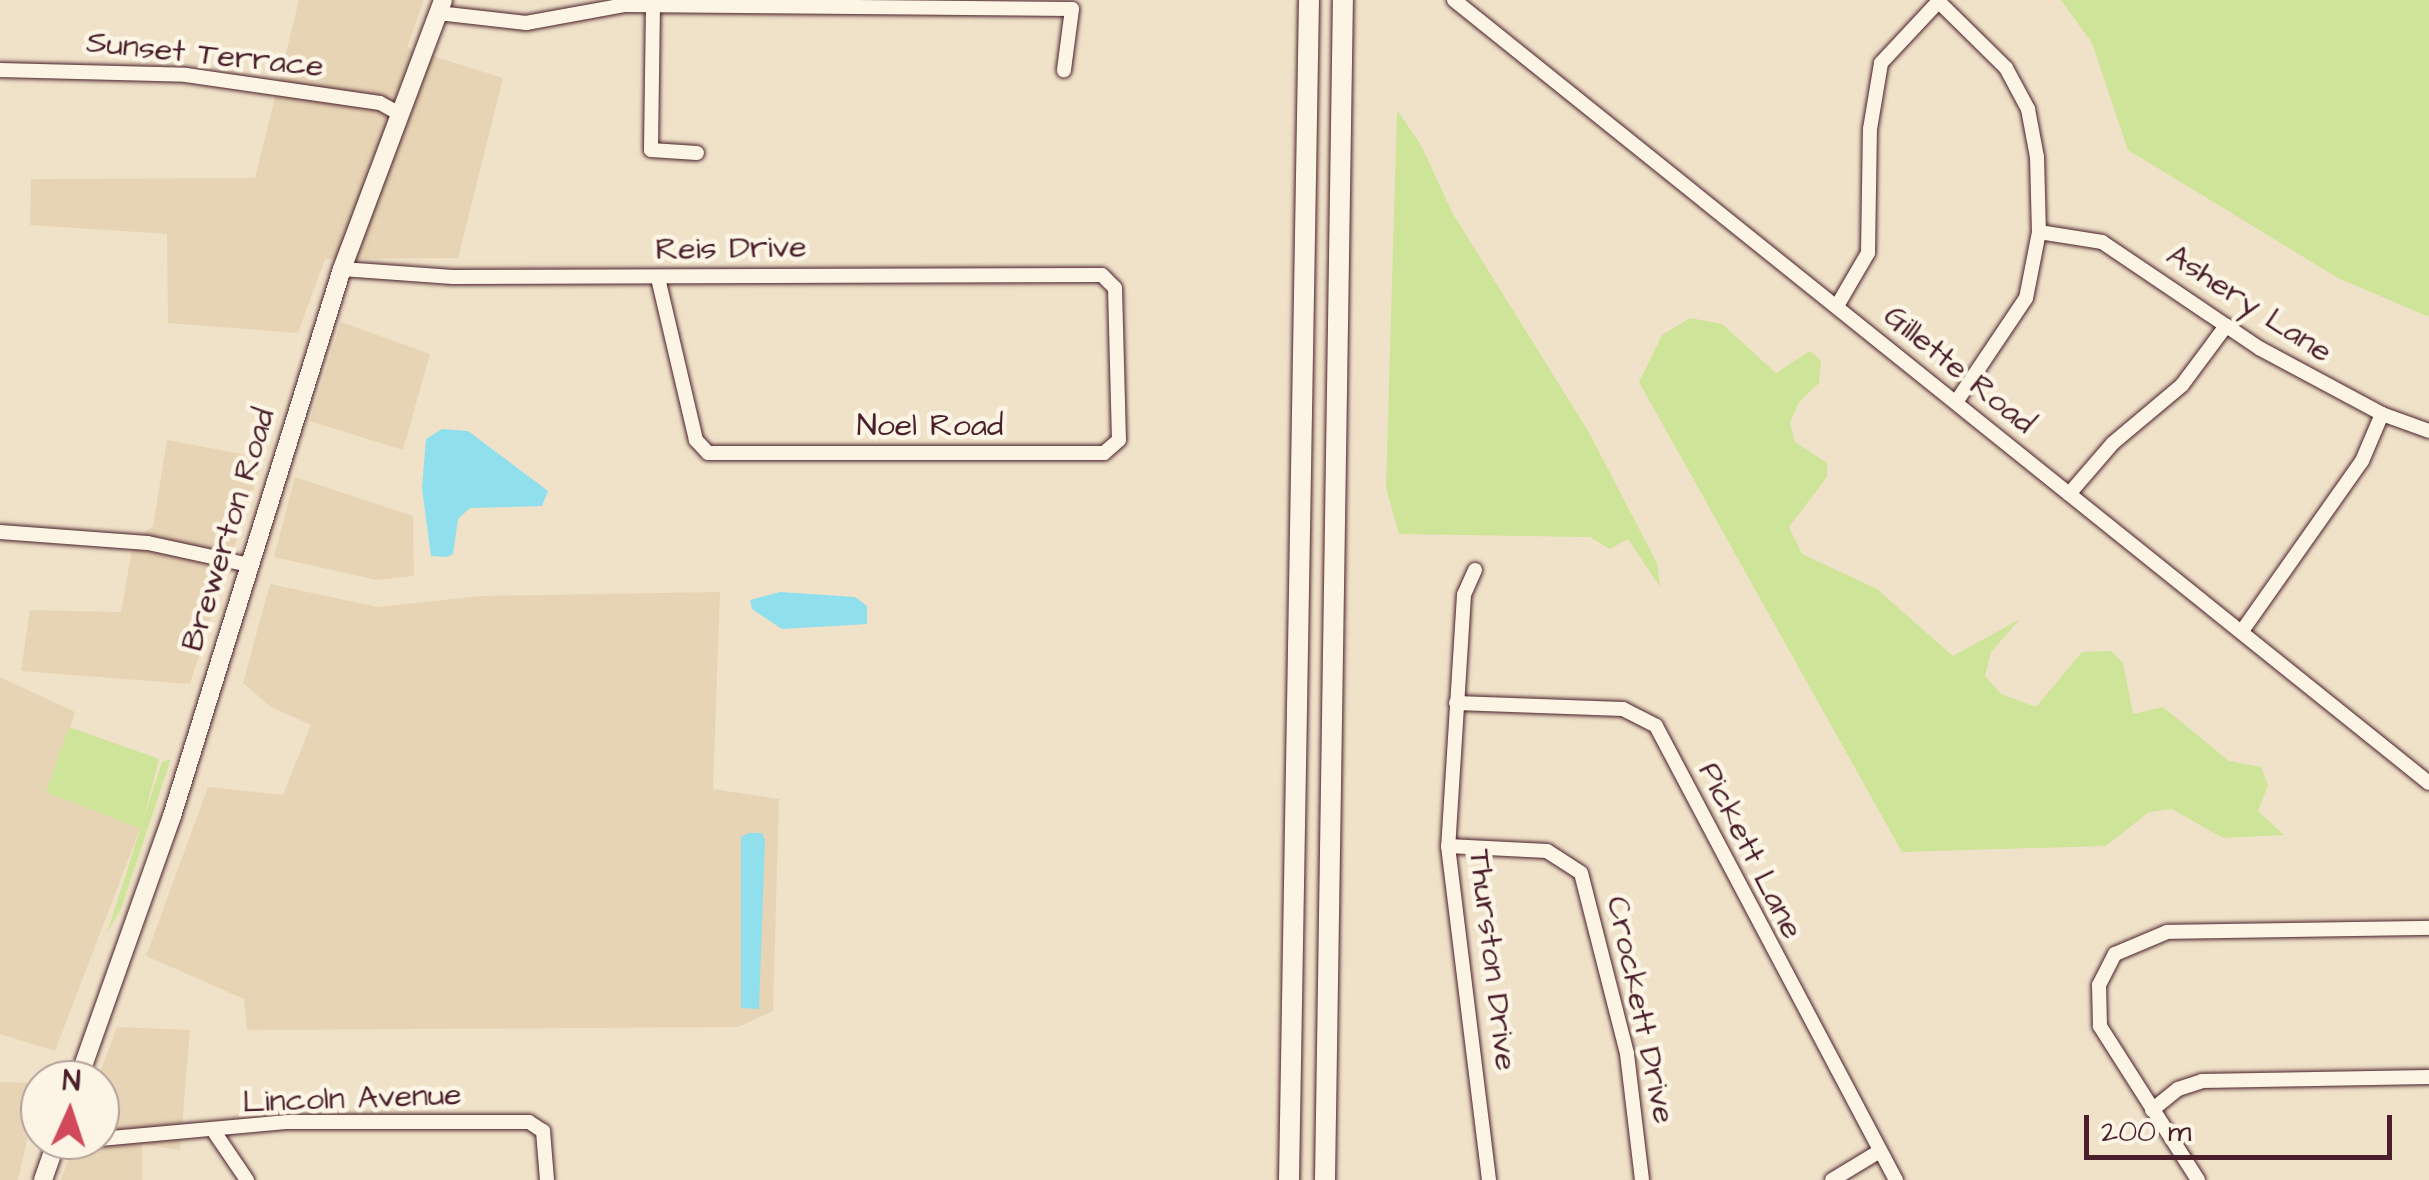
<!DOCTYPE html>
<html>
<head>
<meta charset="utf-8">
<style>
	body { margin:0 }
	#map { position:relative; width:2429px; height:1180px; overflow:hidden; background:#f0e2c9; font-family:"Architects Daughter",sans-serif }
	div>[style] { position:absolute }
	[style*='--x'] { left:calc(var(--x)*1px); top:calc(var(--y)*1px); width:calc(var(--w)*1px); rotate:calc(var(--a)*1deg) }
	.built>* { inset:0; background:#e7d4b5 }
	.green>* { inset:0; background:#cee499 }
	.water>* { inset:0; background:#8fdfec }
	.roads { filter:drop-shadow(0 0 2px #4a1f2b) drop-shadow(0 0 2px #4a1f2b) }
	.minor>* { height:14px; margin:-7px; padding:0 7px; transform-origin:7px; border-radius:7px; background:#fcf5e5 }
	.major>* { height:18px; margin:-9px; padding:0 9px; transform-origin:9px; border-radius:9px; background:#fcf5e5 }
	.highway>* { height:20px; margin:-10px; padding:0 10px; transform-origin:10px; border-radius:10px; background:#fcf5e5 }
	span { translate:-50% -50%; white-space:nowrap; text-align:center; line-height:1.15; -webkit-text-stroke:9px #fcf5e5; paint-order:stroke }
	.street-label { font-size:32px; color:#4a1f2b }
	.north { position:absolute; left:20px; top:1060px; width:100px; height:100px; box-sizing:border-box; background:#fcf5e5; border:2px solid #b59f9b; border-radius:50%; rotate:3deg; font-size:28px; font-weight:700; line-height:40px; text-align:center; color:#4a1f2b }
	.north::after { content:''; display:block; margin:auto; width:35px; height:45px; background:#d1495b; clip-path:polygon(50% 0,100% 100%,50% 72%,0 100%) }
	.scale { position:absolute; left:2084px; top:1115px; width:308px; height:45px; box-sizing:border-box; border:5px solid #4a1f2b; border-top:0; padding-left:12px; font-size:30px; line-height:35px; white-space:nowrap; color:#4a1f2b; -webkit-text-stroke:8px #fcf5e5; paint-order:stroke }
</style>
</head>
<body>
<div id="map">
	<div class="built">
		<div style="clip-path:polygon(299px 0,424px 0,407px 48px,503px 78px,458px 258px,325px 259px,298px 333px,168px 323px,167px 234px,30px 225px,31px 179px,255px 178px)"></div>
		<div style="clip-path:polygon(341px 322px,430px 354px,403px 450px,310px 421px)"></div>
		<div style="clip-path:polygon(167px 440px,263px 458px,190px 684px,21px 671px,30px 610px,121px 612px,133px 543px,153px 526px)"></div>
		<div style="clip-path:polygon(295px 477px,413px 516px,414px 576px,376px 580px,274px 557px)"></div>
		<div style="clip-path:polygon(270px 584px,378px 607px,480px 596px,720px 592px,713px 789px,779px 799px,773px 1011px,738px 1027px,247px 1030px,244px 999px,146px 956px,208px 787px,283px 795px,311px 725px,271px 707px,243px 683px)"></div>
		<div style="clip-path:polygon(0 677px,75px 712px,50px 793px,142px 824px,55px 1051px,0 1034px)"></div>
		<div style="clip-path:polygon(117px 1027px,190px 1030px,180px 1150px,142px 1144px,142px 1180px,61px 1180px,75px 1140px,100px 1140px,97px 1080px)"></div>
		<div style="clip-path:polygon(0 1082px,40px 1083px,18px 1180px,0 1180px)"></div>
	</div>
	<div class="green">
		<div style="clip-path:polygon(2061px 0,2429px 0,2429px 317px,2338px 278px,2128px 150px,2092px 43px)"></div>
		<div style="clip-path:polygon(1397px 110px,1421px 145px,1453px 214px,1587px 429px,1657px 563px,1660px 587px,1628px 539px,1610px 549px,1590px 537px,1399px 534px,1386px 488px)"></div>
		<div style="clip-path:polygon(1690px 318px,1722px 324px,1776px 373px,1810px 351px,1821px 361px,1819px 383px,1799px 402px,1790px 423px,1795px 442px,1827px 463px,1827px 477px,1789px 527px,1802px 554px,1877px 589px,1953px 656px,2020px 619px,1991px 652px,1985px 676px,2001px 694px,2036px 707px,2082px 652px,2111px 651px,2123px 663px,2133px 714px,2163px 707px,2229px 761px,2261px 767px,2268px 785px,2258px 811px,2284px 835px,2223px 838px,2172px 809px,2149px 812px,2106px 846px,1902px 852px,1639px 382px,1662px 335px)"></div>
		<div style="clip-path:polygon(69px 727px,159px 759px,141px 829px,46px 792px)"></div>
		<div style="clip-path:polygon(171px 759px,121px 909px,107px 933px,162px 762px)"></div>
	</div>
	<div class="water">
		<div style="clip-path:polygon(442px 429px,468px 431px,548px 491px,542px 506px,470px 508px,458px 519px,453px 554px,447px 557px,431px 556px,422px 488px,426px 439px)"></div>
		<div style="clip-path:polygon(780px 592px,855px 597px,867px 606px,867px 624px,782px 629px,752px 609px,750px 600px)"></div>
		<div style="clip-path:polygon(748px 833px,762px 833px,765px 840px,759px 1009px,741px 1008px,741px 837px)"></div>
	</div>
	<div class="roads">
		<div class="minor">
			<div style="--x:1454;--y:0;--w:1250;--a:38.77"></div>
			<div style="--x:1937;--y:0;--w:97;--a:44.6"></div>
			<div style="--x:2006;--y:68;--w:47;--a:61.8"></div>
			<div style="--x:2028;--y:109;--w:49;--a:79.4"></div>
			<div style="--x:2037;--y:157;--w:75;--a:88.5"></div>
			<div style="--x:2039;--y:232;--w:67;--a:101.1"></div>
			<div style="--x:2026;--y:298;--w:125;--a:123.9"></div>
			<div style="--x:653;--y:5;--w:145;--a:90.8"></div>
			<div style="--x:651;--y:150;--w:46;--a:3.7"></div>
			<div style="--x:438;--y:13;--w:89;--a:6.5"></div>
			<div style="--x:526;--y:23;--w:101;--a:-10.3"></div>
			<div style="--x:625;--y:5;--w:447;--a:0.5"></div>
			<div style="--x:1072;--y:9;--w:62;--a:97.5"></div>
			<div style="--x:0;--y:70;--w:186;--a:1.5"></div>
			<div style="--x:186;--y:75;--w:196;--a:8.2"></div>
			<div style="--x:380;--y:103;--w:23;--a:29"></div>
			<div style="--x:2039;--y:232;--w:64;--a:9"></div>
			<div style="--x:2102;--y:242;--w:189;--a:34"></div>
			<div style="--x:2259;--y:348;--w:140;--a:28.2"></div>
			<div style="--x:2382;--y:414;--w:50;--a:19.9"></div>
			<div style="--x:342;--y:269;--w:111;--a:4.1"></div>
			<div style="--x:453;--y:277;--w:649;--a:-0.18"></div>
			<div style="--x:1102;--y:275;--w:18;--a:45"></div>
			<div style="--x:1115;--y:288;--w:152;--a:88.5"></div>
			<div style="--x:1119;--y:440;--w:20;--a:139"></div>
			<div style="--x:1104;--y:453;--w:396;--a:180"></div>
			<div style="--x:708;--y:453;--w:18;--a:-133"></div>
			<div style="--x:696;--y:440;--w:166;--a:-103.2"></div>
			<div style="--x:1837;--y:306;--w:61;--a:-59.7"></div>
			<div style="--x:1868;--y:253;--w:124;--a:-89.1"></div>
			<div style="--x:1870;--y:129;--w:67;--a:-80.5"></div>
			<div style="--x:1881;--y:63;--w:83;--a:-46.9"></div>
			<div style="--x:2069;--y:494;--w:67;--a:-49.2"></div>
			<div style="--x:2113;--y:443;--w:90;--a:-40"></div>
			<div style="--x:2182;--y:385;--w:74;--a:-53.3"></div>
			<div style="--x:0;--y:532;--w:148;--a:4.3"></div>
			<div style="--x:148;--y:543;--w:103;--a:12.3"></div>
			<div style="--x:1475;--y:570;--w:27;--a:114"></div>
			<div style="--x:1464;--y:595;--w:252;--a:93.6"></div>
			<div style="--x:1448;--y:846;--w:337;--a:83"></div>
			<div style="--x:2242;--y:631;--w:208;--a:-54.8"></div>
			<div style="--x:2362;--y:461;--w:51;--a:-66.9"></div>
			<div style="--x:1456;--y:703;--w:167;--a:2.1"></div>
			<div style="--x:1623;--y:709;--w:37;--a:27"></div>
			<div style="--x:1656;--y:726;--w:514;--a:62.14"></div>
			<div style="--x:1448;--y:846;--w:99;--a:2.9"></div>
			<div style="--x:1547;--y:851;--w:40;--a:32.9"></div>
			<div style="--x:1581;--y:873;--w:187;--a:75.7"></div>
			<div style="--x:1627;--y:1054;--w:127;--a:83.2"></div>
			<div style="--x:2152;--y:1110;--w:33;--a:-39"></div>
			<div style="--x:2178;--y:1089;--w:25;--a:-18"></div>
			<div style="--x:2202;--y:1081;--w:227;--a:-1"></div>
			<div style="--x:215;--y:1133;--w:57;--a:55.8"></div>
			<div style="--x:100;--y:1139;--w:189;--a:-5.2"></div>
			<div style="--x:288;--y:1122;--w:241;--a:0"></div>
			<div style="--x:529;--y:1122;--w:17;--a:33"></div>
			<div style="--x:543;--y:1131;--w:49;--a:85.3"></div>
			<div style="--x:1832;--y:1180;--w:56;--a:-31.1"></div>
			<div style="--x:2198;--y:1180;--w:183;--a:-122.5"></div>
			<div style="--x:2100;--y:1026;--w:41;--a:-91.4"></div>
			<div style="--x:2099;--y:985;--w:35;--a:-63"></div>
			<div style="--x:2115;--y:954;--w:56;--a:-22.9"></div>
			<div style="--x:2167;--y:932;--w:262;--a:-0.9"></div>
		</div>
		<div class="major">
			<div style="--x:78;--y:1080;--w:280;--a:-70.4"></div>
			<div style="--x:172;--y:816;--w:573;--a:-72.74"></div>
			<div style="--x:342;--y:269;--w:287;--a:-69.4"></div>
			<div style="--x:43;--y:1180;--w:42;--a:-70.7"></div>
		</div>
		<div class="highway">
			<div style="--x:1289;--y:1180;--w:1180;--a:-89.03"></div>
			<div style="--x:1325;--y:1180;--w:1180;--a:-89.13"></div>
		</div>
	</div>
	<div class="street-label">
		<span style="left:205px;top:55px;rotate:6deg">Sunset Terrace</span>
		<span style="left:731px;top:249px;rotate:-1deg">Reis Drive</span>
		<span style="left:2249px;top:304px;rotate:33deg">Ashery Lane</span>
		<span style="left:1959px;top:370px;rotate:39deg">Gillette Road</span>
		<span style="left:930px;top:426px">Noel Road</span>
		<span style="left:229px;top:530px;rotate:-73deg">Brewerton Road</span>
		<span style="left:1750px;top:851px;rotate:63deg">Pickett Lane</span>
		<span style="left:1492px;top:960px;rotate:83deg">Thurston Drive</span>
		<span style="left:1640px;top:1010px;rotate:78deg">Crockett Drive</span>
		<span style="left:352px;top:1099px;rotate:-2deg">Lincoln Avenue</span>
	</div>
	<div class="north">N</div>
	<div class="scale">200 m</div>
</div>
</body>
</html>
